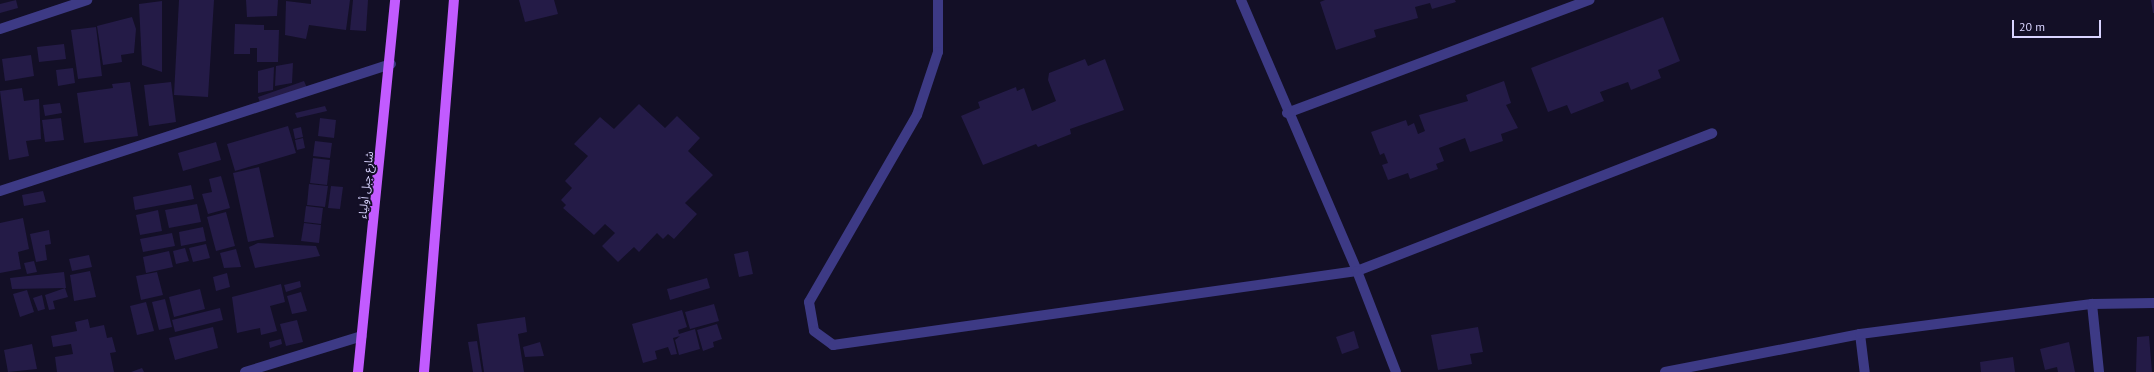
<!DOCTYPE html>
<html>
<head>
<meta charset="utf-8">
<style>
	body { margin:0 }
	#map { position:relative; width:2154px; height:372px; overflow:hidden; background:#130f26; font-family:"PT Sans","Noto Sans Arabic",sans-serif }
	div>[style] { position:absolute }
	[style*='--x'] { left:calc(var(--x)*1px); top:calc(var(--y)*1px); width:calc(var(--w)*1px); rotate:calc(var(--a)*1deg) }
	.building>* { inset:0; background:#241b47 }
	.minor>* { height:10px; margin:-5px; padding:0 5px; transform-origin:5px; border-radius:5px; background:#3d3a85 }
	.major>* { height:10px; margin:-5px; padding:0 5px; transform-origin:5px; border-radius:5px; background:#c25bff }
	span { translate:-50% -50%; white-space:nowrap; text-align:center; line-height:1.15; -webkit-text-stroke:4px #130f26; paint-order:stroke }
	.street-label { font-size:11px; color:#d9d4ff }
	.scale { position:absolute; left:2012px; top:20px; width:89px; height:18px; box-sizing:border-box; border:2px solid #d9d4ff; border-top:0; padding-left:5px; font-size:12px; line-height:14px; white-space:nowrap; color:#d9d4ff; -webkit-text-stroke:3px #130f26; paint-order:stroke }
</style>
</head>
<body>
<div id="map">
	<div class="building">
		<div style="clip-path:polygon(16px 0,18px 8px,0 13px,0 4px)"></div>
		<div style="clip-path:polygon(179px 0,214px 0,208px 97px,174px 95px)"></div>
		<div style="clip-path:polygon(246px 0,278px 0,277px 16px,247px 17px)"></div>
		<div style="clip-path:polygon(311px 0,350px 0,346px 30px,309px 25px,306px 39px,285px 35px,286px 1px,311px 4px)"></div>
		<div style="clip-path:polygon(353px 0,368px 0,366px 31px,350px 30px)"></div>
		<div style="clip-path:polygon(519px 0,554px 0,558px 14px,525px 22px)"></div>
		<div style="clip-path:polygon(1325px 0,1455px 0,1456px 2px,1432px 9px,1430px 3px,1415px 7px,1418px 18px,1374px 30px,1376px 37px,1336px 50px,1320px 2px)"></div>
		<div style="clip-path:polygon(2151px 0,2154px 0,2154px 13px,2153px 13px)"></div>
		<div style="clip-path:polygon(162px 1px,162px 72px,142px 65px,139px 4px)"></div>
		<div style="clip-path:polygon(132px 17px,136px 29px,134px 53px,121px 55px,122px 62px,103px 65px,97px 26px)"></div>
		<div style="clip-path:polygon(1663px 17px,1680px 61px,1658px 70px,1661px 78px,1631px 90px,1628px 82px,1600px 92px,1604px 101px,1571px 114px,1567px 105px,1548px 112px,1531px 68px)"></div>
		<div style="clip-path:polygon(235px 24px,264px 25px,264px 30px,279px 30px,278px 62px,257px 62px,257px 48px,250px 48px,250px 54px,234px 54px)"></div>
		<div style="clip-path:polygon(96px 27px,102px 76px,78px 79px,71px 30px)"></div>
		<div style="clip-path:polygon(64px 44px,66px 59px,39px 62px,37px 47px)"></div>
		<div style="clip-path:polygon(31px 55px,34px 76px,5px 81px,2px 59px)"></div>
		<div style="clip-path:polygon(1085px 59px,1088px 66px,1105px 59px,1124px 110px,1070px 129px,1071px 134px,1038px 147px,1036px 144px,983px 165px,961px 116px,980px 108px,978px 102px,1016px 87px,1017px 91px,1024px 88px,1032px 111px,1056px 101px,1048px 80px,1049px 73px)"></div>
		<div style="clip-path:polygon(293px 63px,292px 83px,275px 86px,276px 66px)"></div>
		<div style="clip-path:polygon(274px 67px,273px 90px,258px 93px,258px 71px)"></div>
		<div style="clip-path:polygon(73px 68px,75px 83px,58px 86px,56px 70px)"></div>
		<div style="clip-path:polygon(304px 81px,308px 90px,261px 105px,258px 97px)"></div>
		<div style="clip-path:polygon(1504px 81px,1511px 103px,1506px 105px,1518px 128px,1501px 134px,1503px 141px,1470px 152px,1465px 138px,1439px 148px,1444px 161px,1436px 164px,1438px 169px,1410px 179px,1408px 173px,1388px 180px,1382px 165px,1388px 163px,1384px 153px,1380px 155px,1371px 132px,1406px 120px,1408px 126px,1414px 123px,1418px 134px,1425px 131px,1419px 115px,1468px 101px,1466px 95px)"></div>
		<div style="clip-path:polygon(130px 82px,138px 136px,84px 143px,77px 93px,113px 88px,112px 84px)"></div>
		<div style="clip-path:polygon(171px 82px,176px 122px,149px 126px,144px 85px)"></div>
		<div style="clip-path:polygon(22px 88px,24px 101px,39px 99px,41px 139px,26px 141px,29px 156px,9px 160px,0 91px)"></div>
		<div style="clip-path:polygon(60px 103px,62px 113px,45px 116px,43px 105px)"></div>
		<div style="clip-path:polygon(639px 104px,665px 128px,677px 116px,700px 138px,688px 151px,713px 175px,685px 203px,697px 214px,674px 239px,668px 234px,663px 239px,657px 233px,639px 252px,634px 247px,618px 262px,602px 246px,615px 233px,605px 224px,594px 235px,563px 208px,566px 205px,561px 200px,572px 188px,565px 181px,588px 156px,574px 144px,600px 117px,614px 129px)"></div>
		<div style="clip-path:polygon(325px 106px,327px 111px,297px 118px,295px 113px)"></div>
		<div style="clip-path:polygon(61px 118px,64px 140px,45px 142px,42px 120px)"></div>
		<div style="clip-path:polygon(320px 118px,336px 120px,334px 138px,318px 136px)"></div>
		<div style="clip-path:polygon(288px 126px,296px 153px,235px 171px,227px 144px)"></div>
		<div style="clip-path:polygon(301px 127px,303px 137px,295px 139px,293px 129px)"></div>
		<div style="clip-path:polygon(303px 138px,305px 148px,297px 150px,295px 140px)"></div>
		<div style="clip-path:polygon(315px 141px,332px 143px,330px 158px,313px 156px)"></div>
		<div style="clip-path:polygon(216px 142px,221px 160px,183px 171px,178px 153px)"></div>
		<div style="clip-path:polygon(313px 158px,330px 160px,327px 185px,310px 183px)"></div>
		<div style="clip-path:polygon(259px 167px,274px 237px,248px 242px,233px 173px)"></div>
		<div style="clip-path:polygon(221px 176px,230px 208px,208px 214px,202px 194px,212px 192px,209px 179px)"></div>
		<div style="clip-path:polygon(309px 184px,328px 186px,325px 207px,307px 205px)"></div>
		<div style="clip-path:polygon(191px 185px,194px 199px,135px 210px,133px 197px)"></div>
		<div style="clip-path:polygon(331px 186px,343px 187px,340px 209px,328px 208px)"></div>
		<div style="clip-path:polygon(43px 191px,46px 202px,24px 206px,22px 195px)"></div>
		<div style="clip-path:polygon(197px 204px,201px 222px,169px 228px,165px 210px)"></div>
		<div style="clip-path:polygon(306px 206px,323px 208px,321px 224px,304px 222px)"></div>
		<div style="clip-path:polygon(158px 210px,162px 231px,140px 235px,136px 215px)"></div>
		<div style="clip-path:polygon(226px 212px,235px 246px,216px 251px,207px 217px)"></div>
		<div style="clip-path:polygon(23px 218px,29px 249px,18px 252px,21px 269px,0 273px,0 223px)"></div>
		<div style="clip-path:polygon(304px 223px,321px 225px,319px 243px,301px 241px)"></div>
		<div style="clip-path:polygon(203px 227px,206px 241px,181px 246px,179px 232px)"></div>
		<div style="clip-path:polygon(49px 230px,51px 244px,45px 245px,47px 260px,36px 262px,30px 234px)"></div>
		<div style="clip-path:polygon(172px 233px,175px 246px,143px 252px,140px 239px)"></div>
		<div style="clip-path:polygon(258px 243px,316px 246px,320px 256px,255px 268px,249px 247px)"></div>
		<div style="clip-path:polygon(206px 244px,210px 258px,193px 262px,189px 248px)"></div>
		<div style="clip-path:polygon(185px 248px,189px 261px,176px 264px,173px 251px)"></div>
		<div style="clip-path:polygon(236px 249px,241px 267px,224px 268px,220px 253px)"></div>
		<div style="clip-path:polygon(169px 251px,173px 267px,146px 273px,143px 257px)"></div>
		<div style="clip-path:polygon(748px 251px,753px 274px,739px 277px,734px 254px)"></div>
		<div style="clip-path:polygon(89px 255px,92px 267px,72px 271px,69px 259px)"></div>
		<div style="clip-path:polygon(34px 261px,37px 272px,27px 274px,24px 263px)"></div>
		<div style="clip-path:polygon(90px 271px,96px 297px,74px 301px,70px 275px)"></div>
		<div style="clip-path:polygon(64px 272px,66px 288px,12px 289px,10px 278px)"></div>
		<div style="clip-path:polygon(157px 272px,163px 295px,141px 300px,136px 276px)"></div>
		<div style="clip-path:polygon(227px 273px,230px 287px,216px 291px,213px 277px)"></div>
		<div style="clip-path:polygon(707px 278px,710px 288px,670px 300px,667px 289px)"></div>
		<div style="clip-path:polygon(300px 281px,301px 287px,286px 292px,284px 285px)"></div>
		<div style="clip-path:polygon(281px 284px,285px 302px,270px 306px,277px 331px,261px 335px,260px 328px,237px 333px,232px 297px)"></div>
		<div style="clip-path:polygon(65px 288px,68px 297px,53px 301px,55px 309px,49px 310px,45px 295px)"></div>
		<div style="clip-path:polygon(200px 289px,205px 309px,174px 317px,169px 297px)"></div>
		<div style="clip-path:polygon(27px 290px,34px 312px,20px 317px,13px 294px)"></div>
		<div style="clip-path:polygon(301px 292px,307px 311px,292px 314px,287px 296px)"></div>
		<div style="clip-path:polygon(42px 295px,45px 309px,38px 311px,33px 298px)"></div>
		<div style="clip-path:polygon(165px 299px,172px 327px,159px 330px,152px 302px)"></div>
		<div style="clip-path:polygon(146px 302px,154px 331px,137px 335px,130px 306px)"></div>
		<div style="clip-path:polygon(714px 304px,719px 321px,690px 329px,685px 312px)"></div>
		<div style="clip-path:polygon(220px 308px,223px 320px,175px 332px,172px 320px)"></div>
		<div style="clip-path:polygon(682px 310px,687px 327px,678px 330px,679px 334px,695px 329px,700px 349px,679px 355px,675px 340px,680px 336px,673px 338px,677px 354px,671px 355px,668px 347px,655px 351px,657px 359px,643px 363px,632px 324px)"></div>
		<div style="clip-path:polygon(525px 317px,527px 332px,518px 334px,524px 372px,484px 372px,477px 324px)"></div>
		<div style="clip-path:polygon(88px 319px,90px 328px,104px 325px,107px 338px,112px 337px,116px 352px,110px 353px,114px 372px,57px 372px,55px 357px,73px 354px,71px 344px,53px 347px,51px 336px,77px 331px,75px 322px)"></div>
		<div style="clip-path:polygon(297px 320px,303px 342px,286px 346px,280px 324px)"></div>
		<div style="clip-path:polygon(717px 324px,722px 339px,713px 342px,714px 347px,703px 351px,697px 330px)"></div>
		<div style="clip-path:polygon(213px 327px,218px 348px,175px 360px,169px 338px)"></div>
		<div style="clip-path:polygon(1478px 327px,1483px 352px,1470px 354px,1472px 364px,1438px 370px,1431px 335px)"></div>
		<div style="clip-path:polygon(1354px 331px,1359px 348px,1342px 354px,1336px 337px)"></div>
		<div style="clip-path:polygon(2149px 336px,2152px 372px,2136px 372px,2137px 337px)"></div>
		<div style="clip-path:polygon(281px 339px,282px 344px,270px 348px,269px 342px)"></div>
		<div style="clip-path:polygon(477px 341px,482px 372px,473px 372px,468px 342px)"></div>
		<div style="clip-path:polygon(540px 342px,544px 356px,525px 357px,523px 347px)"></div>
		<div style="clip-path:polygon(2069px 342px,2075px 372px,2058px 372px,2057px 367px,2045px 370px,2040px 349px)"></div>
		<div style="clip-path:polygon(32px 344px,37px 369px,8px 372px,4px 350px)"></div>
		<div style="clip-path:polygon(2013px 357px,2015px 372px,1981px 372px,1980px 362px)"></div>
		<div style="clip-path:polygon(142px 368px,144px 372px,131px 372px)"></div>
	</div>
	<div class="minor">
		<div style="--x:938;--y:0;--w:52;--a:90"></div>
		<div style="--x:938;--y:52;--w:66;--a:108.4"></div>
		<div style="--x:917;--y:115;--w:216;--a:120"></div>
		<div style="--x:809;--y:302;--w:29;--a:80"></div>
		<div style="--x:814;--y:331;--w:24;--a:36"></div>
		<div style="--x:833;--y:345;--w:529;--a:-8.04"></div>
		<div style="--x:1357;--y:271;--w:381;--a:-21.2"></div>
		<div style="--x:1241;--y:0;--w:295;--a:66.8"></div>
		<div style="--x:1357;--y:271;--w:108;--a:68.9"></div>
		<div style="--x:0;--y:29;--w:92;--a:-18.4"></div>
		<div style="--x:1287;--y:113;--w:323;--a:-20.5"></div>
		<div style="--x:0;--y:191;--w:411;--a:-18"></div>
		<div style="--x:2092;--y:304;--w:68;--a:84.1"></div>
		<div style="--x:1860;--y:334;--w:38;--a:83"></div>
		<div style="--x:245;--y:372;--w:122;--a:-17.1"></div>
		<div style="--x:1665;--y:372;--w:199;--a:-11"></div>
		<div style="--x:1860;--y:334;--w:234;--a:-7.4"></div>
		<div style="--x:2092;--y:304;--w:62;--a:-0.9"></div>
	</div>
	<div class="major">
		<div style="--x:358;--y:372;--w:374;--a:-84.3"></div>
		<div style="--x:424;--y:372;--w:373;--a:-85.4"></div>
	</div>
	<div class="street-label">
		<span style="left:366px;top:185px;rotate:-84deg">شارع جبل أولياء</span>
	</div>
	<div class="scale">20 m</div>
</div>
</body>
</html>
